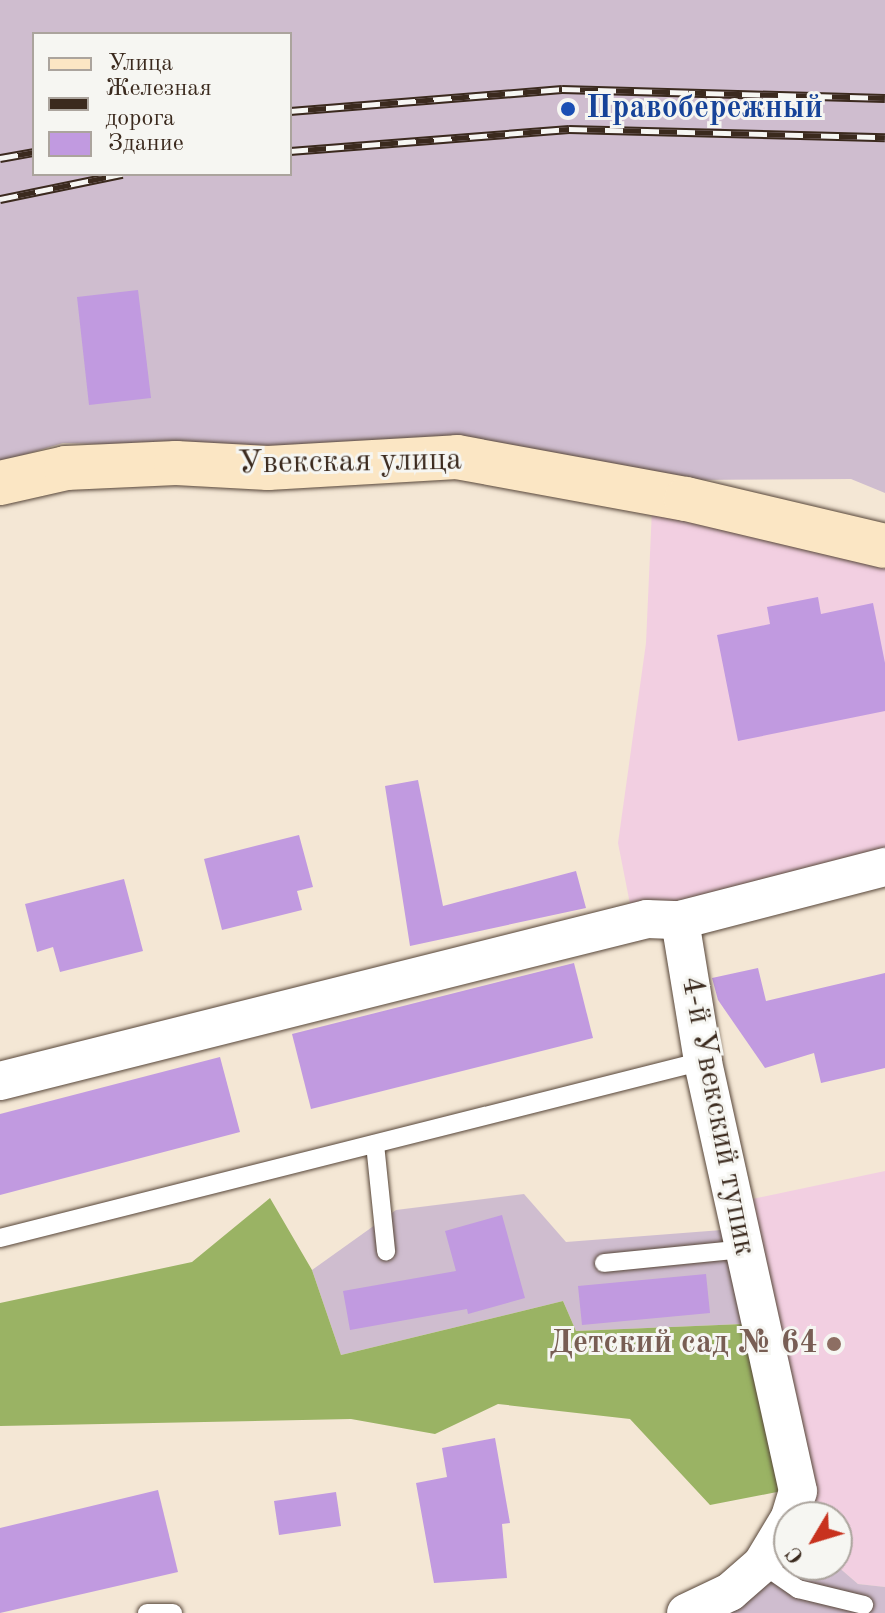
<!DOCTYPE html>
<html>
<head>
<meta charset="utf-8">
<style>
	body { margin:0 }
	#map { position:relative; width:885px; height:1613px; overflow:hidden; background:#f4e7d5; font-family:"Old Standard TT",serif }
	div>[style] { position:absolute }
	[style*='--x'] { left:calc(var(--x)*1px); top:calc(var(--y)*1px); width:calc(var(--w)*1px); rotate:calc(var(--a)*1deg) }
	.built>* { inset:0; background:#f2cfe1 }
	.industrial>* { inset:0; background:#cfbdcf }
	.forest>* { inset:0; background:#9ab364 }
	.building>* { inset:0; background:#c19ae0 }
	.roads { filter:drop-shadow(0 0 2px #574639) drop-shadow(0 0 2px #574639) }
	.lane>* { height:18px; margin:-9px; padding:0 9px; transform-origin:9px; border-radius:9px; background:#fff }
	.street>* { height:38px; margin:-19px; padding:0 19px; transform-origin:19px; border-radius:19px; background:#fff }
	.secondary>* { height:44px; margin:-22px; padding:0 22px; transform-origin:22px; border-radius:22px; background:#fbe6c4 }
	.rail>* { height:9px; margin-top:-4.5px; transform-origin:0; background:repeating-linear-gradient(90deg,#f6f6f2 0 18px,#3b2a1e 0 36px); box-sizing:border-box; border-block:2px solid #3b2a1e }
	.dots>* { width:22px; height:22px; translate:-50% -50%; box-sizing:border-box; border:4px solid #f6f6f2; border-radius:50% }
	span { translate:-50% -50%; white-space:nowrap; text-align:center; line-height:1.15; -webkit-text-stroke:6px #f6f6f2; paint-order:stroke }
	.transit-label { font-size:32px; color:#164399; font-weight:700 }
	.left { translate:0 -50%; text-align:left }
	.street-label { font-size:32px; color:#3b2a1e }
	.education-label { font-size:32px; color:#785e54; font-weight:700 }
	.right { translate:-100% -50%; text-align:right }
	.legend { position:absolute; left:32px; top:32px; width:260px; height:144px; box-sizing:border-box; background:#f6f6f2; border:2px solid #aba49d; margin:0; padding:10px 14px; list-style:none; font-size:24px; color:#3b2a1e }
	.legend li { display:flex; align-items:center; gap:16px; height:40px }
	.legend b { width:40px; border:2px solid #aba49d }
	.north { position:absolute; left:773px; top:1501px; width:80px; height:80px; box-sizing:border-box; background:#f6f6f2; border:2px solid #aba49d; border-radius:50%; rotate:232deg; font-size:22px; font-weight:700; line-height:32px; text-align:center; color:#3b2a1e }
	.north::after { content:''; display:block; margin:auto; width:28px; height:36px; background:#c8321e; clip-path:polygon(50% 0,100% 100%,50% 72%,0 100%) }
</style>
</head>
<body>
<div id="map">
	<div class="built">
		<div style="clip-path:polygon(652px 509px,885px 566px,885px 853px,666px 907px,631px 909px,618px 843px,646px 643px)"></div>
		<div style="clip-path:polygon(885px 1171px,885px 1587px,858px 1584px,836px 1565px,837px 1517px,808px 1517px,752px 1199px)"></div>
	</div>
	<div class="industrial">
		<div style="clip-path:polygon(evenodd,0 0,885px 0,885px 493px,851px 479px,684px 480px,198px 447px,63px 443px,0 462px,0 0,34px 34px,290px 34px,290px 174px,34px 174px,34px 34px)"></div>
		<div style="clip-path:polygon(524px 1194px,566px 1242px,722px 1230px,743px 1324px,576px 1331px,563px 1301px,341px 1355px,312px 1270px,396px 1210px)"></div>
		<div style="clip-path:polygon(789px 1552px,789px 1565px,836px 1565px,858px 1584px,885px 1587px,885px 1613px,721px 1613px)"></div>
	</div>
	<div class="forest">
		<div style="clip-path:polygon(270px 1198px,312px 1270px,341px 1355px,563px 1301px,576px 1331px,743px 1324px,782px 1491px,710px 1505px,630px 1419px,498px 1404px,435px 1434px,351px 1419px,0 1426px,0 1303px,192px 1262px)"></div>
	</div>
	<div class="building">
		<div style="clip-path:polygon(138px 290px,151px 398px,89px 405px,77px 297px)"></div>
		<div style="clip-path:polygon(818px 597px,821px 614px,873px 603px,885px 663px,885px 711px,738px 741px,717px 635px,770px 624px,767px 607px)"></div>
		<div style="clip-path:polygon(418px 780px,443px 906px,576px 871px,586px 908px,410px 946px,385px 786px)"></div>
		<div style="clip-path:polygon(299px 835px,313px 887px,297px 891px,302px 910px,222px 930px,204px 859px)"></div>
		<div style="clip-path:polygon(124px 879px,143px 951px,60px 972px,53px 947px,37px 952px,25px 904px)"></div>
		<div style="clip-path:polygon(574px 963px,593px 1038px,311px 1109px,292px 1034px)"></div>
		<div style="clip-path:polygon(758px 968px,766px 1001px,885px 973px,885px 1068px,821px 1083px,814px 1053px,765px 1068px,718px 1000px,712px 978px)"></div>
		<div style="clip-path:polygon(220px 1057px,240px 1132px,0 1195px,0 1114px)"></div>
		<div style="clip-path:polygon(502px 1215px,525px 1298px,468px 1314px,467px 1309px,350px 1330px,343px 1291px,456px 1271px,445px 1231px)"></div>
		<div style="clip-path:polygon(706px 1274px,710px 1313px,582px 1325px,578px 1286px)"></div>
		<div style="clip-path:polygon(495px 1438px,510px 1523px,502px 1524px,507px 1578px,434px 1583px,416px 1483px,447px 1477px,442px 1448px)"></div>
		<div style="clip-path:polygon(158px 1490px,178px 1572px,0 1613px,0 1528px)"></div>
		<div style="clip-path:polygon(336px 1492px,341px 1526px,279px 1535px,274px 1501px)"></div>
	</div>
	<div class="roads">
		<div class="lane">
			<div style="--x:375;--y:1144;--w:108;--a:84.1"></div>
			<div style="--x:0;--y:1238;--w:725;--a:-14.13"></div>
			<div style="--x:604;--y:1263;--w:141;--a:-5.7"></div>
			<div style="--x:762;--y:1564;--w:44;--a:34.8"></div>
			<div style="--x:798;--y:1589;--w:68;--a:13.6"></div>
			<div style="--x:147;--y:1613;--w:26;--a:0"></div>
		</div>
		<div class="street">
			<div style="--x:0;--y:1081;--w:667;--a:-14.06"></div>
			<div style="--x:647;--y:919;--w:33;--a:2"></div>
			<div style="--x:790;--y:1517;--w:27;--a:-73"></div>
			<div style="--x:798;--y:1491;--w:440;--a:-102.5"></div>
			<div style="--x:703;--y:1061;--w:143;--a:-99.3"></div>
			<div style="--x:680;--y:920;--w:212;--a:-14.5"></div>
			<div style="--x:686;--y:1613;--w:49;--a:-25.5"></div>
			<div style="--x:730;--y:1592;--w:43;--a:-41.2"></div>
			<div style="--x:762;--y:1564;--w:52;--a:-59"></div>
		</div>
		<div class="secondary">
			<div style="--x:0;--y:483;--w:68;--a:-12.8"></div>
			<div style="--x:66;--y:468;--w:110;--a:-2.6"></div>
			<div style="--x:176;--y:463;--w:92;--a:3.1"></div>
			<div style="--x:268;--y:468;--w:189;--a:-3.3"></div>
			<div style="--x:457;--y:457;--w:233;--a:10.4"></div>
			<div style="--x:686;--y:499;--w:204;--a:13.3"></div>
		</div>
	</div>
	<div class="rail">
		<div style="--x:290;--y:111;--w:273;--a:-4.6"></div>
		<div style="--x:562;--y:89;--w:323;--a:1.6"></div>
		<div style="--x:290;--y:151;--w:280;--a:-4.5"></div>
		<div style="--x:569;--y:129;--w:316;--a:1.5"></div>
		<div style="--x:0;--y:158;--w:35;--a:-10"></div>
		<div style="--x:0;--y:199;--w:125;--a:-11.6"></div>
	</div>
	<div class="dots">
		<div style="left:568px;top:109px;background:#1a4fb4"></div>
		<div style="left:834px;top:1344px;background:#8d6e63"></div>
	</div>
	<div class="transit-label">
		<span class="left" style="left:586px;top:109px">Правобережный</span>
	</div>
	<div class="street-label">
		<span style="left:350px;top:463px;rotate:-1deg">Увекская улица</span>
		<span style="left:717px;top:1116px;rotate:79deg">4-й Увекский тупик</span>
	</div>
	<div class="education-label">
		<span class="right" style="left:818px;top:1344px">Детский сад № 64</span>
	</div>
	<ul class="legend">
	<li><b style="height:10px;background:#fbe6c4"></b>Улица</li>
	<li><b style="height:10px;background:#3b2a1e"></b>Железная дорога</li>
	<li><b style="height:22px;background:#c19ae0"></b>Здание</li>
	</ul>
	<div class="north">С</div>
</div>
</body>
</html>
